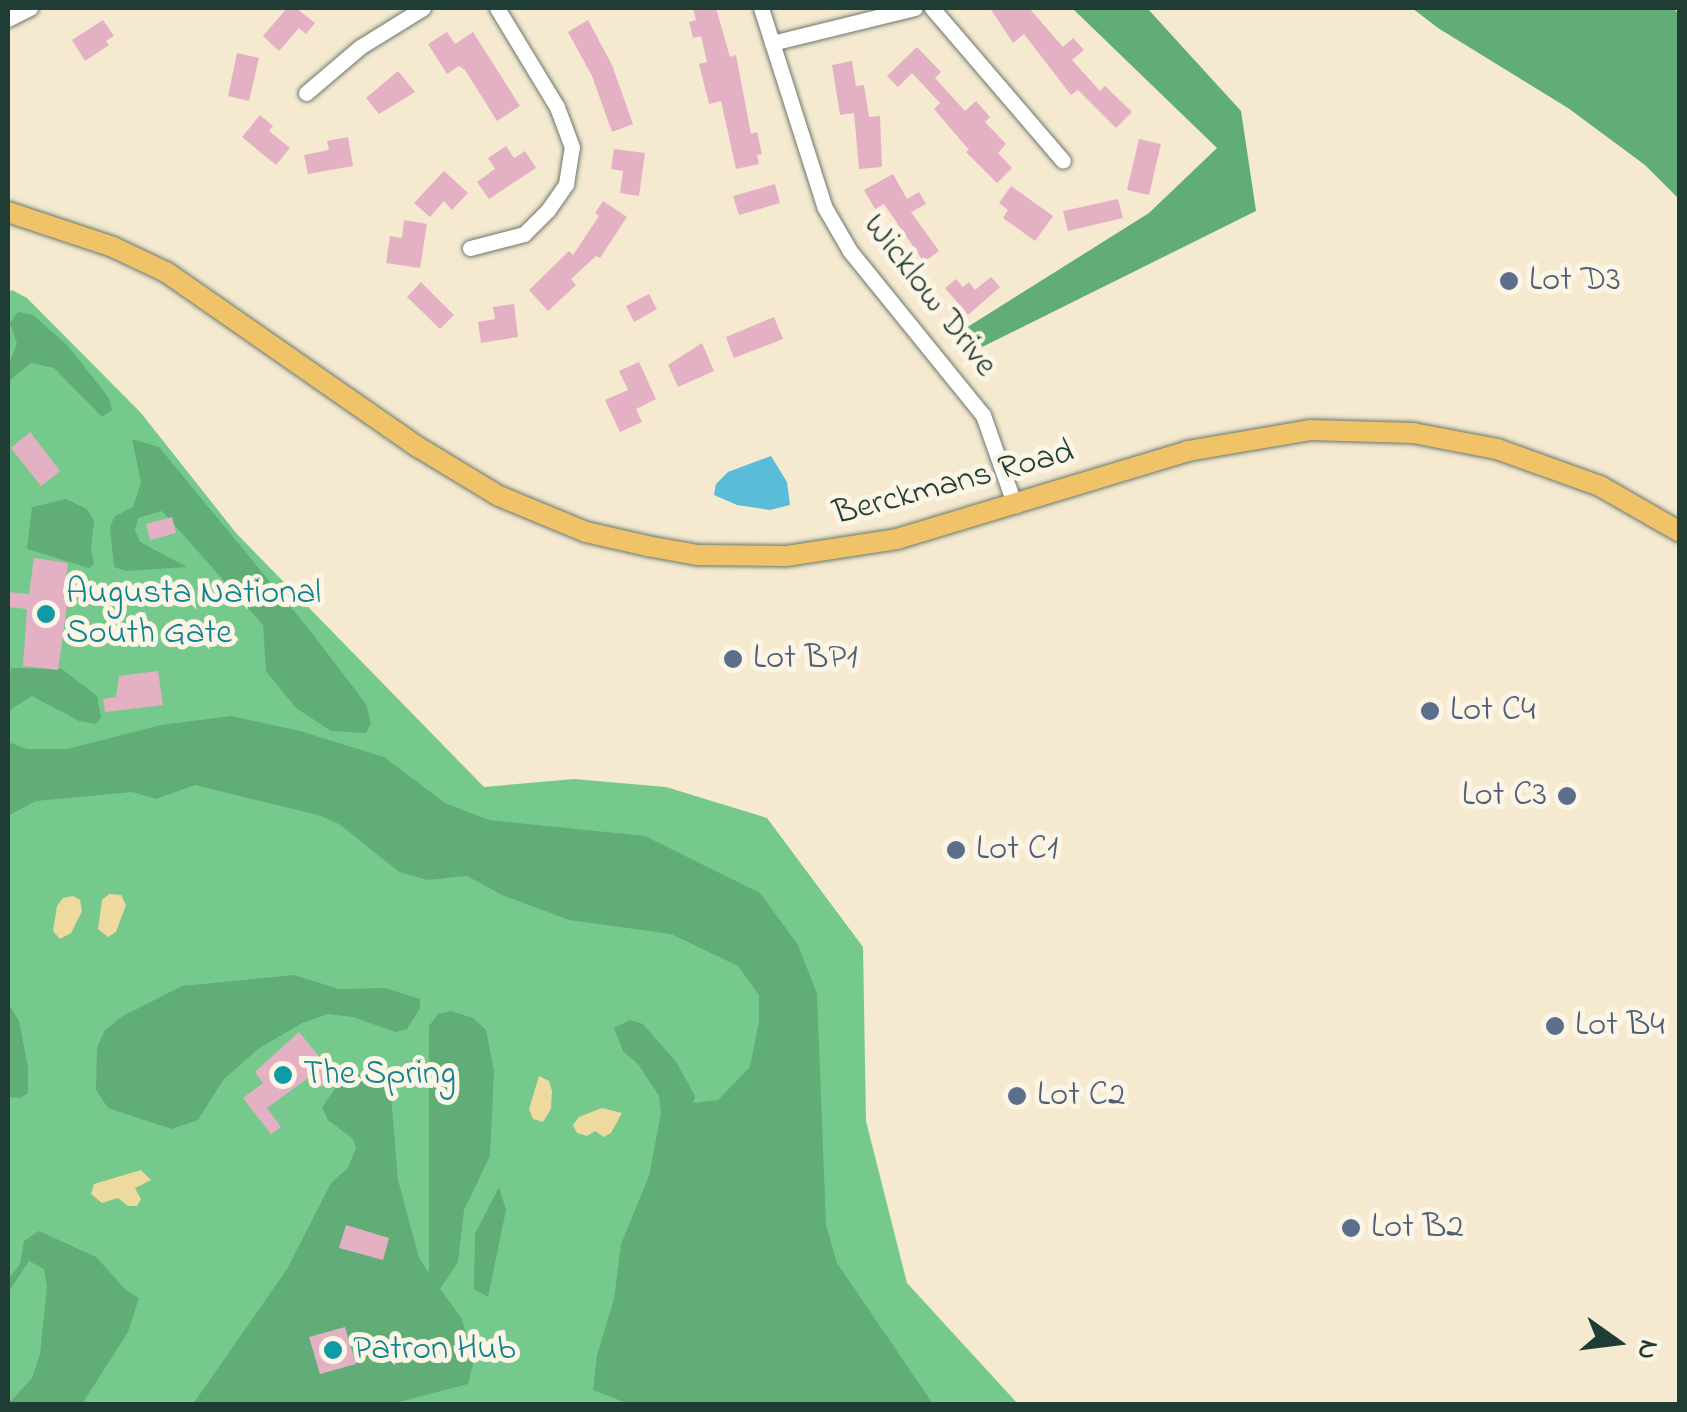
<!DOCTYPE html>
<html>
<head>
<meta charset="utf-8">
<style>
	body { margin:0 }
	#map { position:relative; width:1687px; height:1412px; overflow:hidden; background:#f5e9d0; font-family:"Indie Flower",sans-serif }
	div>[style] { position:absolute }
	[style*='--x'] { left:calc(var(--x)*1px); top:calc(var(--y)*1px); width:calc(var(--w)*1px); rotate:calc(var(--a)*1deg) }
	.green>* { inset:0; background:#76c98c }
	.forest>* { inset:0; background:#60ad78 }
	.sand>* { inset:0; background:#eeda9e }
	.water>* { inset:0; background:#5abcd8 }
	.building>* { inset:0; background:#e4b1c4 }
	.roads { filter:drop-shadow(0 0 2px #6a796b) drop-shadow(0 0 2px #6a796b) }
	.minor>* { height:15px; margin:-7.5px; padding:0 7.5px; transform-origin:7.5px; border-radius:7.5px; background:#fff }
	.major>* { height:20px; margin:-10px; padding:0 10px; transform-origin:10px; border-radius:10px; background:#f1c369 }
	.dots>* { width:28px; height:28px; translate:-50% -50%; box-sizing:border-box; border:5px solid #fcf5e5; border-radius:50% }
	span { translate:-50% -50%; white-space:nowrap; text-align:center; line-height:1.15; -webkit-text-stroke:10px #fcf5e5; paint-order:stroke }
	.service-label { font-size:35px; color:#4e5e75 }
	.left { translate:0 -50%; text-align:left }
	.right { translate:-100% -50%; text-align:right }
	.street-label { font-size:35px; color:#1f3d34 }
	.culture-label { font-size:35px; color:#0d838f }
	.frame { position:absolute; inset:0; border:10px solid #1f3d34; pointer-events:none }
	.north { position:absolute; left:1567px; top:1292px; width:100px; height:100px; -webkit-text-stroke:8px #fcf5e5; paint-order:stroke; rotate:104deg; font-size:28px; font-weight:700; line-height:40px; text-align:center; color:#1f3d34 }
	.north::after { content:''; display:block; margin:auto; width:35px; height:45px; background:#1f3d34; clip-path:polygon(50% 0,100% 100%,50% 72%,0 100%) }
</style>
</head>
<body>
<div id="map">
	<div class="green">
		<div style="clip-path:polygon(12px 290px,27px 298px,141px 413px,236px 533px,484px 787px,574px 779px,666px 787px,767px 818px,863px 947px,866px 1121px,907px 1283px,1018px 1404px,8px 1404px,8px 293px)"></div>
	</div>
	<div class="forest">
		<div style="clip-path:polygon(1072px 8px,1147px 8px,1241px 111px,1256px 211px,972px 352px,958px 333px,1149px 213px,1217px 148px)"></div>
		<div style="clip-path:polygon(1412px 8px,1673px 8px,1680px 15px,1679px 199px,1645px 165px,1568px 108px,1438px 28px)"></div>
		<div style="clip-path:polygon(18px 312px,33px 315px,68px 346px,109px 398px,112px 410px,102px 417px,54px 368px,31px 363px,10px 380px,8px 366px,17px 344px,10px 323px)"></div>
		<div style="clip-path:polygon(132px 439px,159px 447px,308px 628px,366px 704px,371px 723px,366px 733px,331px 731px,296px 708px,266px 671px,263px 625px,162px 511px,138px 518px,135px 530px,140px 542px,187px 567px,126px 571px,114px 567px,110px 527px,115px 516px,133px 507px,141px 482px)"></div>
		<div style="clip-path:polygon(66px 499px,87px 509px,94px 521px,91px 550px,94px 564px,89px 568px,27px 549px,32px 507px)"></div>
		<div style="clip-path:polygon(11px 668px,62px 669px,97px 696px,101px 718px,95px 724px,79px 721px,32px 696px,8px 711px)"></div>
		<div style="clip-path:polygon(231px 716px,300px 731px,384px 757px,445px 803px,489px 820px,645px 836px,760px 893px,798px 945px,817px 994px,826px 1225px,837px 1263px,933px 1404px,629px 1404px,593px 1390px,597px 1355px,614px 1299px,621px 1244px,649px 1176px,661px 1113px,659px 1096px,638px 1064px,623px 1051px,614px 1028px,630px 1020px,643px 1024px,677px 1063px,695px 1096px,693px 1103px,718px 1100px,750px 1067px,759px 1021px,759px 995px,738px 966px,671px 934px,569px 920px,502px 895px,467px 876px,428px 880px,399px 872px,339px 824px,318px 815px,195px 785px,156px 799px,132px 792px,36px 801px,8px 816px,8px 742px,27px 749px,67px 749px,161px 725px)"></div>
		<div style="clip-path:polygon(294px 975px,339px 989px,385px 988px,420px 999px,420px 1008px,407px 1029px,395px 1032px,353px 1017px,328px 1014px,302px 1023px,258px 1049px,224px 1079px,198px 1120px,172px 1129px,108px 1108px,96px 1090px,97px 1047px,105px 1030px,121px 1017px,182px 986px)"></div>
		<div style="clip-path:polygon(8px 1003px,19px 1021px,28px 1067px,28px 1093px,20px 1098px,8px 1097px)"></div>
		<div style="clip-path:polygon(451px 1011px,473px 1018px,486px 1030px,494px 1071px,490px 1156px,464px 1210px,458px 1262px,440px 1289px,461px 1317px,474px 1360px,468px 1384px,395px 1403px,193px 1404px,287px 1269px,331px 1183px,348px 1168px,356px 1148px,353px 1139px,328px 1120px,322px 1107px,337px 1086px,351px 1076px,371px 1075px,390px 1082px,398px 1180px,419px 1258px,429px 1273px,429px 1026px,438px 1014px)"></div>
		<div style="clip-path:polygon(499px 1187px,506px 1210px,488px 1297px,474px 1289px,475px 1234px)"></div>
		<div style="clip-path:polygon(39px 1231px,96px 1257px,127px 1291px,139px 1298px,128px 1332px,82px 1404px,8px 1404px,32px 1378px,40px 1354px,47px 1286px,44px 1269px,29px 1261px,8px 1293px,8px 1280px,20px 1264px,24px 1241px)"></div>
	</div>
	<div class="sand">
		<div style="clip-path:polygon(109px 894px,121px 895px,126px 905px,116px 932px,108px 937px,98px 929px,102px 900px)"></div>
		<div style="clip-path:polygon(73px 896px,80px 900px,82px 911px,71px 933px,60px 939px,53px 931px,57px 906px,63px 898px)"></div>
		<div style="clip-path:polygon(539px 1076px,549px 1081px,552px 1091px,551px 1109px,543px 1122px,533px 1119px,529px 1109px)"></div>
		<div style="clip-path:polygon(602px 1108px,622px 1113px,611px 1133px,604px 1137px,595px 1131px,587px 1136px,577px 1133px,573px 1125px,579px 1117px)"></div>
		<div style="clip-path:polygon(141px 1170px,151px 1180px,135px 1188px,141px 1199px,137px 1206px,128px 1206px,118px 1198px,102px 1203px,91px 1194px,94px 1184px)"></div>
	</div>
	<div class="water">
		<div style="clip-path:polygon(771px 456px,787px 482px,790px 505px,770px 510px,737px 505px,714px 495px,716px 484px,728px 472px)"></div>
	</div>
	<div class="building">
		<div style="clip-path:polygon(287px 8px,296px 8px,315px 23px,306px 34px,299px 28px,279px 51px,263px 36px)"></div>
		<div style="clip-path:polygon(693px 8px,716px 8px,730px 57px,736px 55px,751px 134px,757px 132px,762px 154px,757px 155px,759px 164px,736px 169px,721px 101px,709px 104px,699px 64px,707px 62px,701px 36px,693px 38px,689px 22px,696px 20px)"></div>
		<div style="clip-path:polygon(990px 8px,1029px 8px,1063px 47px,1073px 38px,1084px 50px,1072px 60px,1100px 91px,1105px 86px,1132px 112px,1116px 128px,1078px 90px,1071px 95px,1024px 34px,1013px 43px)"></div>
		<div style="clip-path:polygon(103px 20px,114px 36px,106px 41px,109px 45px,85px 61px,72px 40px)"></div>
		<div style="clip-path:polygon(588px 20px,612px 65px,633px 124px,612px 132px,592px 76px,568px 32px)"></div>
		<div style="clip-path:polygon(447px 32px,455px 44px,473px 32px,520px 106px,497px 121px,465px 70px,459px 66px,447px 74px,428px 44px)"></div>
		<div style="clip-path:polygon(917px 47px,941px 72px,935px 78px,965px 111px,976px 101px,990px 117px,985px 122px,1006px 144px,998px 153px,1012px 168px,997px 183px,966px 152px,969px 150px,934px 109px,940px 103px,912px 73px,898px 87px,887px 76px)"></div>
		<div style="clip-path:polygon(237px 53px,259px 58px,249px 101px,228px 96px)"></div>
		<div style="clip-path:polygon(852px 61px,856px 86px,864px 85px,869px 117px,880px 116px,882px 167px,859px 169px,854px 113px,840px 115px,832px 65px)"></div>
		<div style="clip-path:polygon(398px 71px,415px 92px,379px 114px,366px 98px)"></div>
		<div style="clip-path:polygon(260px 115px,273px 126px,269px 131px,290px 148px,276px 165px,242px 137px)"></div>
		<div style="clip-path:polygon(348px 137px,353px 166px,308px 174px,304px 155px,329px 150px,327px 141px)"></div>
		<div style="clip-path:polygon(1139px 139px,1161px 144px,1149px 195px,1127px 190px)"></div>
		<div style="clip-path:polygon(506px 146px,514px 158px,525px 151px,536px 168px,489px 199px,477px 182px,495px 169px,488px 158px)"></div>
		<div style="clip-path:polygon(614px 149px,645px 153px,639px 196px,620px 193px,623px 171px,611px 169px)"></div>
		<div style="clip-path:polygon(444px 171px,468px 193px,452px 210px,444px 201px,430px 217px,414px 203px)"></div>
		<div style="clip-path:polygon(893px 174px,907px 199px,919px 192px,926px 204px,911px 212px,939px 251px,924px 262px,884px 204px,875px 209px,864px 190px)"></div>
		<div style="clip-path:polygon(775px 184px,780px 203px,739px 215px,733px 196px)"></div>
		<div style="clip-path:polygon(1011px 186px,1053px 216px,1035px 241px,1003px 218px,1008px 210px,999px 203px)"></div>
		<div style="clip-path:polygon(1118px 199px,1123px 218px,1068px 231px,1063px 211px)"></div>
		<div style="clip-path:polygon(603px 201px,627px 217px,600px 258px,596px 256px,571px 279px,576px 285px,548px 311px,529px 290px,569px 251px,573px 255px,599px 216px,595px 213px)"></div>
		<div style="clip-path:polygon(404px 220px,427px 224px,420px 268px,386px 263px,390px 236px,402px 238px)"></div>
		<div style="clip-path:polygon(991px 277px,1000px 287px,968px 315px,945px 288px,956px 279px,963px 287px,969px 282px,975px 290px)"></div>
		<div style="clip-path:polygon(421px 282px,454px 315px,440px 329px,407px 297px)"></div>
		<div style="clip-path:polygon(649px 294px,657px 309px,634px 322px,626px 306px)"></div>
		<div style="clip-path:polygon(514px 304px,518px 337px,481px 343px,478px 322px,495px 319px,493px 307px)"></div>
		<div style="clip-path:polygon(774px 317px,783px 339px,734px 358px,726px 337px)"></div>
		<div style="clip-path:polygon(702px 343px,714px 371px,678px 387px,668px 365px)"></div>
		<div style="clip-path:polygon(639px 362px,656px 399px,636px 409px,642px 422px,620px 432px,605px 400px,628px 390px,619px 371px)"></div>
		<div style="clip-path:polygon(30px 432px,60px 471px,41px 486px,11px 448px)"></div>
		<div style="clip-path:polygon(172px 517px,176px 533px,150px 540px,146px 524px)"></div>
		<div style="clip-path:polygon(34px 558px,68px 563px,66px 578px,71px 578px,58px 670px,23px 666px,27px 609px,8px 607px,8px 592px,29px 594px)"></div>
		<div style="clip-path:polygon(158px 671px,163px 705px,105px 712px,103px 699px,116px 697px,119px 676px)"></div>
		<div style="clip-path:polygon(299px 1032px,335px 1076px,321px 1087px,312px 1075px,267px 1108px,281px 1127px,271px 1134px,243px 1098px,263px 1083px,255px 1072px)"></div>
		<div style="clip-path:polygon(346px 1225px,389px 1238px,383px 1260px,339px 1248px)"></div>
		<div style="clip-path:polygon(345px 1327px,356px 1364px,320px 1374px,309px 1337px)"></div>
	</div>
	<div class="roads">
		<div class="minor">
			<div style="--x:761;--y:8;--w:210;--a:72.3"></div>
			<div style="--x:825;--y:208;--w:50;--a:59.8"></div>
			<div style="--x:850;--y:251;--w:211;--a:51"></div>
			<div style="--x:983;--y:415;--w:96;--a:70.6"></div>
			<div style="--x:932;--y:8;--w:201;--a:49.4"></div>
			<div style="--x:8;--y:19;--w:25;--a:-27"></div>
			<div style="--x:772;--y:43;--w:147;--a:-13.8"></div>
			<div style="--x:306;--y:93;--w:71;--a:-40.4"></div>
			<div style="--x:360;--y:47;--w:74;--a:-31.8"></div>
			<div style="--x:470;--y:248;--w:56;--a:-14.5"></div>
			<div style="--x:524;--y:234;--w:34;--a:-45"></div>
			<div style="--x:548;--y:210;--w:32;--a:-55"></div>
			<div style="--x:566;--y:184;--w:37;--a:-81"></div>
			<div style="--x:572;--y:147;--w:43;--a:-110.6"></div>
			<div style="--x:557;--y:107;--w:116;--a:-121.2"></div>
		</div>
		<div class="major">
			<div style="--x:8;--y:212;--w:111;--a:18.4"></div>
			<div style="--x:113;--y:247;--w:59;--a:25.3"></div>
			<div style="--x:166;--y:272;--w:307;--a:34.8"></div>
			<div style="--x:418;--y:447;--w:95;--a:31.2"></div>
			<div style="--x:499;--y:496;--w:94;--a:22.5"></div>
			<div style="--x:586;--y:532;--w:63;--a:12.9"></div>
			<div style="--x:647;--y:546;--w:52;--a:10"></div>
			<div style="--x:698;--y:555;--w:88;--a:0.7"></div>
			<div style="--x:786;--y:556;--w:112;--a:-8.7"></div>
			<div style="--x:897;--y:539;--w:304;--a:-16.8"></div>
			<div style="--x:1188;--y:451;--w:125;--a:-9.7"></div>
			<div style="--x:1311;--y:430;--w:102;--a:1.7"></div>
			<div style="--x:1413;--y:433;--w:86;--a:10.8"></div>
			<div style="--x:1497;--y:449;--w:109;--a:19.8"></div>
			<div style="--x:1600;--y:486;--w:92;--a:29.9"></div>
		</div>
	</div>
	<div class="dots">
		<div style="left:1509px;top:281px;background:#5c6f8a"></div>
		<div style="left:46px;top:614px;background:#0f9aa8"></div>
		<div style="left:733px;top:659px;background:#5c6f8a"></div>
		<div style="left:1430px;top:711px;background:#5c6f8a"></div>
		<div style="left:1567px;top:796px;background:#5c6f8a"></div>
		<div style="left:956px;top:850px;background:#5c6f8a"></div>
		<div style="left:1555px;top:1026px;background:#5c6f8a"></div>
		<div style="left:283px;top:1075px;background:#0f9aa8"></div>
		<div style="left:1017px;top:1096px;background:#5c6f8a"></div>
		<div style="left:1351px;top:1228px;background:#5c6f8a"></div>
		<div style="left:333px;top:1350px;background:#0f9aa8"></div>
	</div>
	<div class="service-label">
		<span class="left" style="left:1529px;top:281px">Lot D3</span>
		<span class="left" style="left:753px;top:659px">Lot BP1</span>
		<span class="left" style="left:1450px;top:711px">Lot C4</span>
		<span class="right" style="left:1547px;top:796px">Lot C3</span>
		<span class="left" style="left:976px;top:850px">Lot C1</span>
		<span class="left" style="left:1575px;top:1026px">Lot B4</span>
		<span class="left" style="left:1037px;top:1096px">Lot C2</span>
		<span class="left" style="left:1371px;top:1228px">Lot B2</span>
	</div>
	<div class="street-label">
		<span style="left:929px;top:296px;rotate:52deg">Wicklow Drive</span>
		<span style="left:954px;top:484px;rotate:-15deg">Berckmans Road</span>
	</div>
	<div class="culture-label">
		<span class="left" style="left:66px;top:614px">Augusta National<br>South Gate</span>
		<span class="left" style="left:303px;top:1075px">The Spring</span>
		<span class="left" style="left:353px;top:1350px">Patron Hub</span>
	</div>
	<div class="frame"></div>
	<div class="north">N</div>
</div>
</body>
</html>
